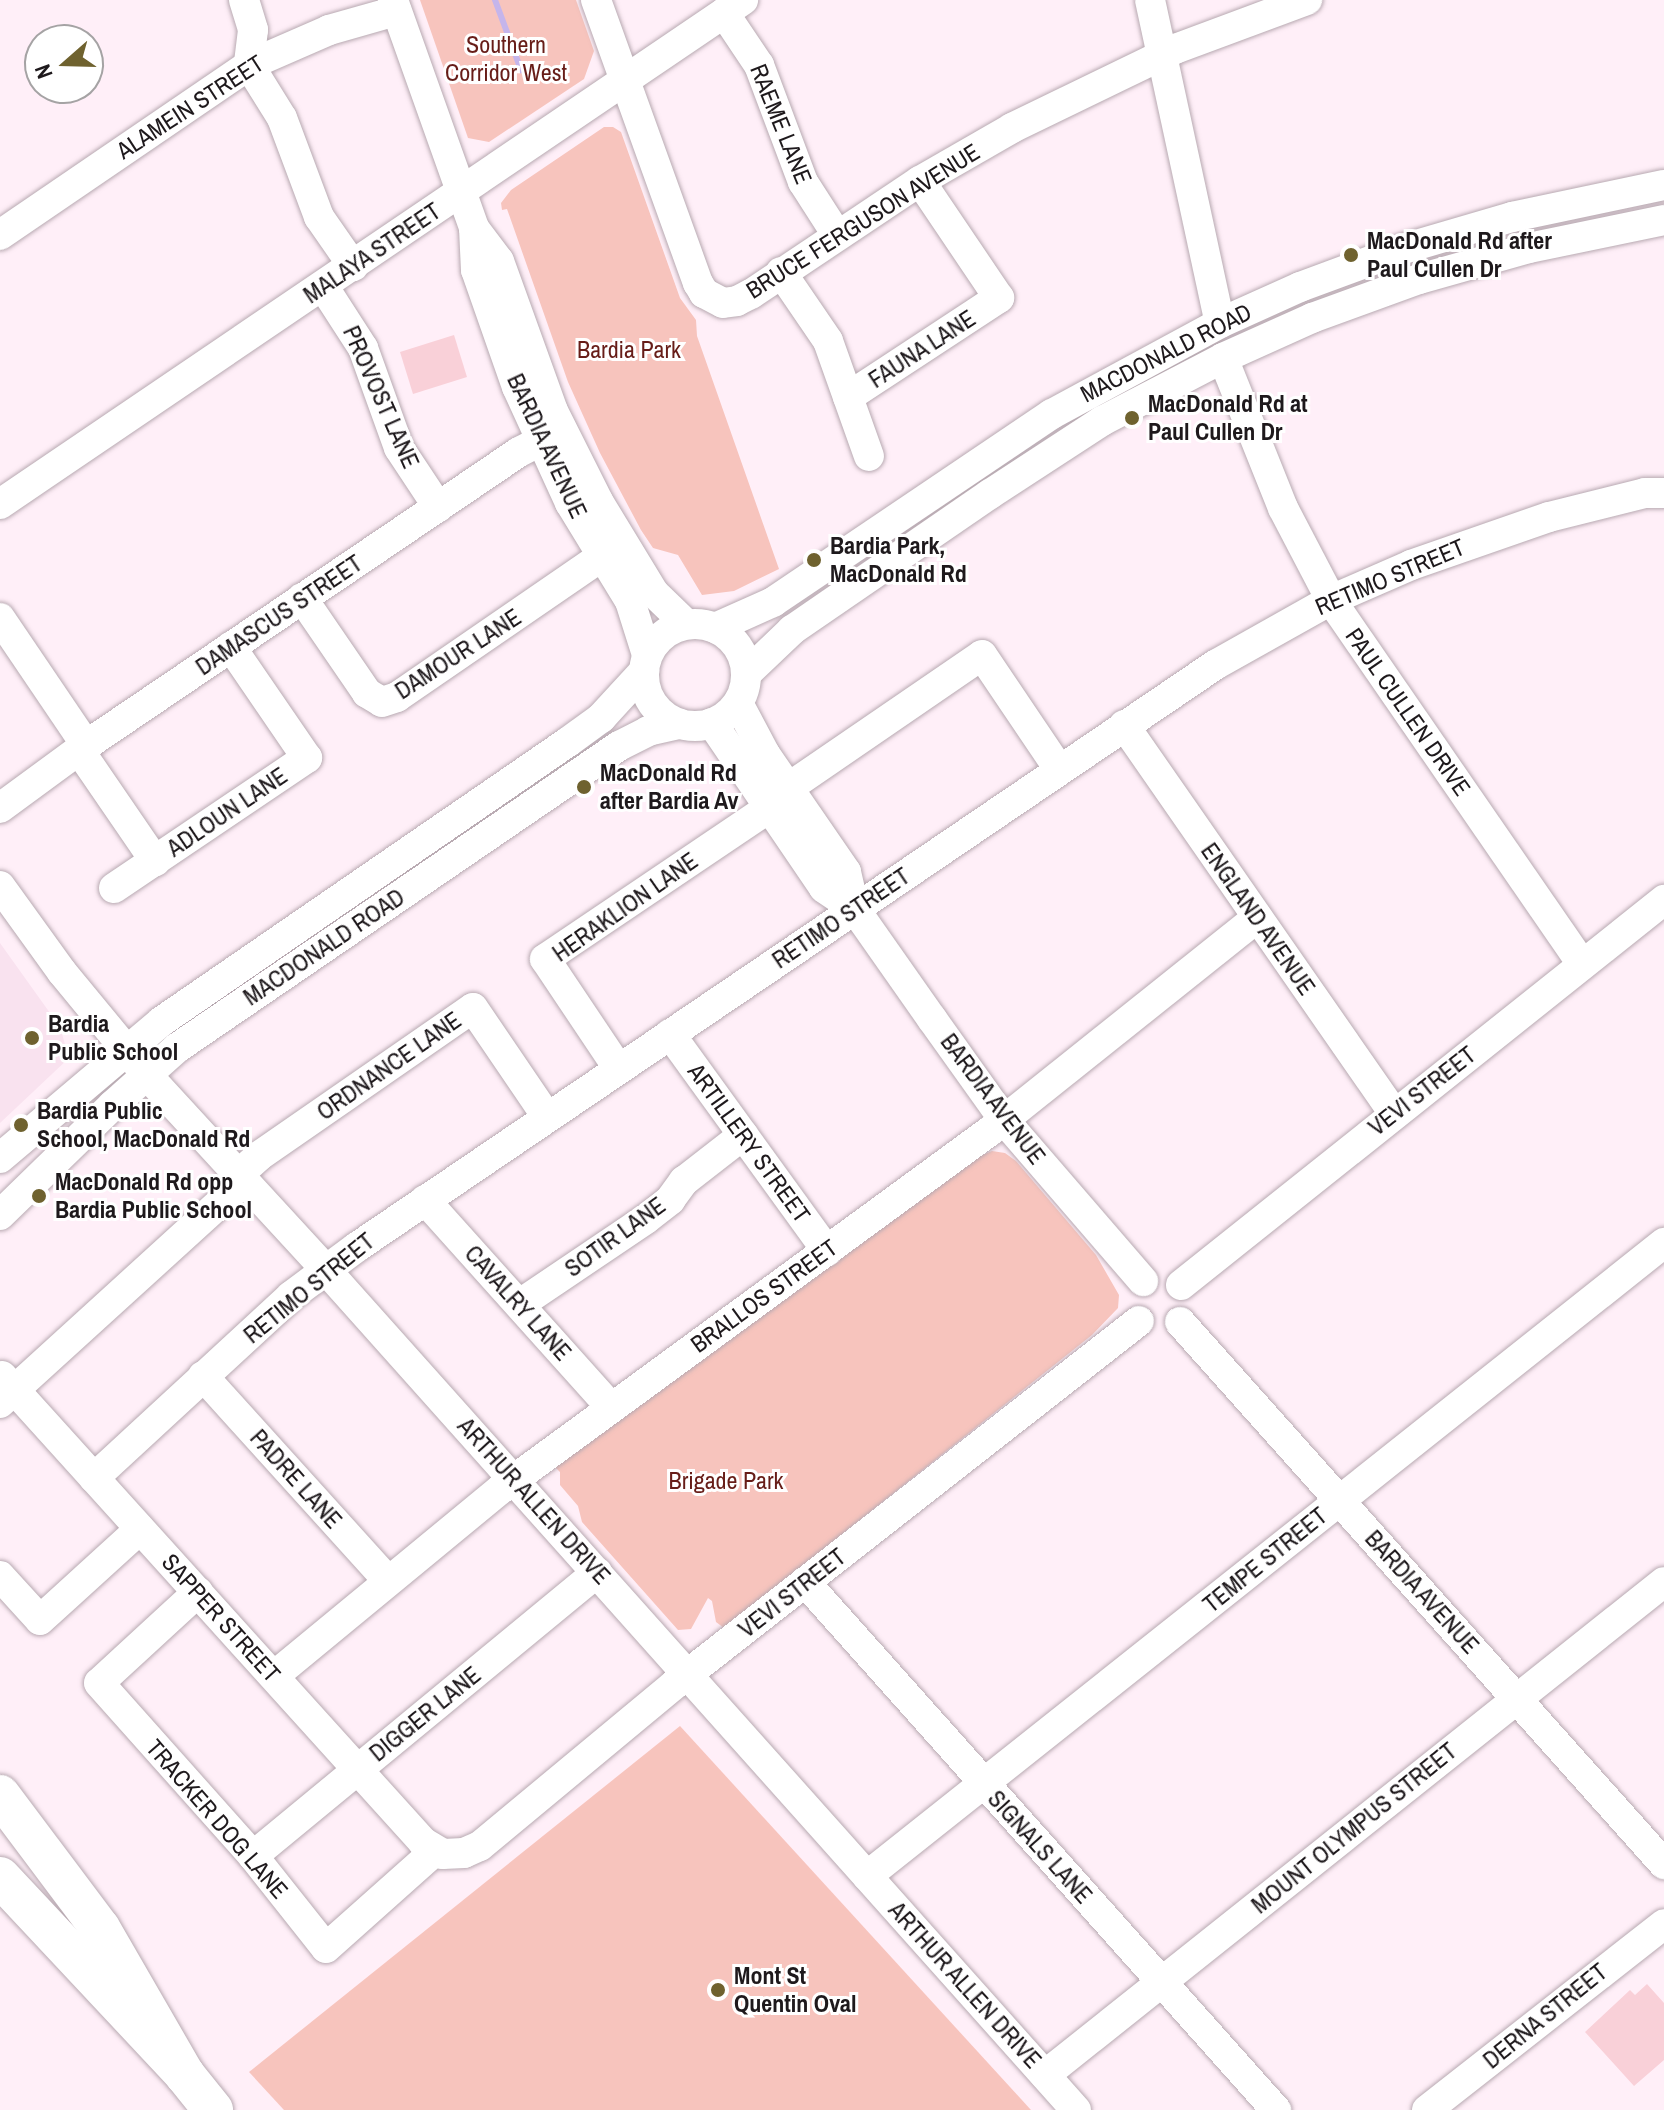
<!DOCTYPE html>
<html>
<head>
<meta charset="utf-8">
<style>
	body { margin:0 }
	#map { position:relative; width:1664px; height:2110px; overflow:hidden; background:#ffeff8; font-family:"Archivo Narrow",sans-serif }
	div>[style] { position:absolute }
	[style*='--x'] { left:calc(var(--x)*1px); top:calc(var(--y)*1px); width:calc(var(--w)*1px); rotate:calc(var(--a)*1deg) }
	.built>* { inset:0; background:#f9e2ef }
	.green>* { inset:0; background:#f7c4bd }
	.stream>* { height:6px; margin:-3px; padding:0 3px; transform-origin:3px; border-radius:3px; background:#c5b5eb }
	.building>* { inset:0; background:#f9d0d8 }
	.roads { filter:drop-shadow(0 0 2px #b8a9b1) drop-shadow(0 0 2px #b8a9b1) }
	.minor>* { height:30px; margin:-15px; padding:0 15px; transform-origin:15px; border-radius:15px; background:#fff }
	.minor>.ring { margin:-15px; padding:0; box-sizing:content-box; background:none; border:30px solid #fff; border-radius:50% }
	.major>* { height:40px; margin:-20px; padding:0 20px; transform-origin:20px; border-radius:20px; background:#fff }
	.dots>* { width:22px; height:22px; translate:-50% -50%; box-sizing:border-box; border:4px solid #fff; border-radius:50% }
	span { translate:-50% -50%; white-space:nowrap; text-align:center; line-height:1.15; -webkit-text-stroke:6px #fff; paint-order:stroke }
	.park-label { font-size:24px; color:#671d18 }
	.street-label { font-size:24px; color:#1e191c }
	.poi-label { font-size:24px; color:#1e191c; font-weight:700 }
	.left { translate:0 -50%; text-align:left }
	.north { position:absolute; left:24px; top:24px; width:80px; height:80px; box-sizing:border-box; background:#fff; border:2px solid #a5a3a4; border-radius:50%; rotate:250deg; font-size:22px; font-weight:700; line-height:32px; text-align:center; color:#1e191c }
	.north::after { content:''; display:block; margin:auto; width:28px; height:36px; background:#6f622f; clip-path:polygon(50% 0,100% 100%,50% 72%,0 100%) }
</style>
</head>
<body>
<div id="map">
	<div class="built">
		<div style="clip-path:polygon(0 943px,60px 1027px,69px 1058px,0 1123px)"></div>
	</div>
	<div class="green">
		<div style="clip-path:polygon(420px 0,576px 0,594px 51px,584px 79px,489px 142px,468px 138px)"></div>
		<div style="clip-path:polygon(604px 127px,613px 127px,621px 132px,680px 298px,696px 320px,697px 336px,779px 569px,734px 591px,702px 595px,678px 555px,653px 548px,641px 530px,600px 453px,568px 382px,507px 209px,502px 210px,501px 203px,511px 190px)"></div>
		<div style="clip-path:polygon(992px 1151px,1005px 1153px,1016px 1161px,1096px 1255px,1119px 1295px,1118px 1308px,1092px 1335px,724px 1628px,716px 1622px,712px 1601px,708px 1598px,691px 1629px,678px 1630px,582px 1522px,578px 1506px,560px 1485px,560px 1472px,554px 1466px,978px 1157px)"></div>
		<div style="clip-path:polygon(680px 1726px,1031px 2110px,284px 2110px,249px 2072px)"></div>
	</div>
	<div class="stream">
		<div style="--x:495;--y:0;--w:75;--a:69.6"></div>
	</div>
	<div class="building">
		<div style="clip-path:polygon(454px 335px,467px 377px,413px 394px,400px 352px)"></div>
		<div style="clip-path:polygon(1647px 1984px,1664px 2003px,1664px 2060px,1634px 2086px,1585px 2032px,1630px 1990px,1635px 1995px)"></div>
	</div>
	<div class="roads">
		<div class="minor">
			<div style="--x:244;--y:0;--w:31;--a:73"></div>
			<div style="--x:253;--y:30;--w:35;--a:97"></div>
			<div style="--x:249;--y:65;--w:62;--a:58.1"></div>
			<div style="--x:282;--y:118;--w:106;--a:69.5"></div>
			<div style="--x:319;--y:217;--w:60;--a:55.2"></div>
			<div style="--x:393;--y:0;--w:242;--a:70.4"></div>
			<div style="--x:474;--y:228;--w:42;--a:87.3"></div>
			<div style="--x:476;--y:270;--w:124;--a:70.7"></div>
			<div style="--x:517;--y:387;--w:128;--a:65.4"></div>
			<div style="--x:570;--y:503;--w:115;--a:58.5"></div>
			<div style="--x:630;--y:601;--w:57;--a:72.5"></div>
			<div style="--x:596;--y:0;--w:301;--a:70.2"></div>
			<div style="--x:698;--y:283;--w:12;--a:59"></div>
			<div style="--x:704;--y:293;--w:21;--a:28"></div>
			<div style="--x:723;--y:303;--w:14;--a:-8"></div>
			<div style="--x:737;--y:301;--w:16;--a:-27"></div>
			<div style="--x:751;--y:294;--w:203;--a:-33.8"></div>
			<div style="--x:920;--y:181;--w:106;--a:-29.9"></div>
			<div style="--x:1012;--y:128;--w:181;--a:-25.9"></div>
			<div style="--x:1175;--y:49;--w:141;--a:-20.4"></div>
			<div style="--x:1150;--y:0;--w:330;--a:77.8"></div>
			<div style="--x:724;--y:13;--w:63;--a:56.1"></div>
			<div style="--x:759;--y:65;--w:125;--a:69.4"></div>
			<div style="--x:803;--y:182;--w:63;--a:57.3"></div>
			<div style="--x:474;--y:228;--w:41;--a:52.9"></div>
			<div style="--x:499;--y:261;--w:159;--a:70.2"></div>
			<div style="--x:553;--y:411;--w:101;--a:63.4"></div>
			<div style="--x:598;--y:501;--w:108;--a:58.7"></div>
			<div style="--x:654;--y:593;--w:45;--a:44.1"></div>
			<div style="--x:0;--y:235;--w:301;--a:-34.3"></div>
			<div style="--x:249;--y:65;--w:87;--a:-23.6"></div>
			<div style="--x:329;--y:30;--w:70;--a:-15.8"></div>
			<div style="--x:781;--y:272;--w:83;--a:55.7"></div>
			<div style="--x:828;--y:341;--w:122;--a:70.4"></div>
			<div style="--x:323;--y:286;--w:74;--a:57.2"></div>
			<div style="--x:363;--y:348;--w:106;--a:70.2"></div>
			<div style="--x:399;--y:448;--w:71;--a:56.5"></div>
			<div style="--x:1223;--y:358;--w:162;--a:68.2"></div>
			<div style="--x:1283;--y:508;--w:104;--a:62.4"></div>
			<div style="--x:1331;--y:600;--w:442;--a:55.4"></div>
			<div style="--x:848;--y:397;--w:181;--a:-33.3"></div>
			<div style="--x:999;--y:298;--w:141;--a:-124"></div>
			<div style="--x:0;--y:504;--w:898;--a:-34.15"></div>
			<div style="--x:302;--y:598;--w:115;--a:55.6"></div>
			<div style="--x:367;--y:693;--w:17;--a:31"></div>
			<div style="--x:382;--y:702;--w:16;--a:-18"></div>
			<div style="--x:397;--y:697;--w:247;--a:-34.5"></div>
			<div style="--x:0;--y:618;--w:153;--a:55.9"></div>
			<div class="ring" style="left:644px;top:624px;width:72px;height:72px"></div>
			<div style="--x:715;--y:628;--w:64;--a:-24.1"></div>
			<div style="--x:773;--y:602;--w:336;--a:-34"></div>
			<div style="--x:1052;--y:414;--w:191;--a:-28.4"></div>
			<div style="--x:1220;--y:323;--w:88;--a:-24.2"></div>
			<div style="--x:1300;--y:287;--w:110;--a:-20.3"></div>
			<div style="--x:1403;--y:249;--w:114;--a:-16.4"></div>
			<div style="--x:1512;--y:217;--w:155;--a:-11.9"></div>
			<div style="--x:746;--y:674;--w:64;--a:-43.7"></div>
			<div style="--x:792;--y:630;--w:240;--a:-34.5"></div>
			<div style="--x:990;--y:494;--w:134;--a:-33.1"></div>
			<div style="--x:1102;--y:421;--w:136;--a:-27.5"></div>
			<div style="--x:1223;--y:358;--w:98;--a:-24.2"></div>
			<div style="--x:1312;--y:318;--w:114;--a:-20"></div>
			<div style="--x:1419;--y:279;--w:114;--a:-15.7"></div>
			<div style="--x:1529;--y:248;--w:138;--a:-11.7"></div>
			<div style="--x:738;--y:703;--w:58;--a:62.1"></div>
			<div style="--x:765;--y:754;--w:143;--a:55.5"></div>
			<div style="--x:846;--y:872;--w:37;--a:77"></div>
			<div style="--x:854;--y:908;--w:136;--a:54.9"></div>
			<div style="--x:932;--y:1019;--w:124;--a:54.5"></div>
			<div style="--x:1004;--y:1120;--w:213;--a:49.2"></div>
			<div style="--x:712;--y:723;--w:199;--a:55.8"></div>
			<div style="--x:824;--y:888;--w:36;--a:34"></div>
			<div style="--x:1124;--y:725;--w:473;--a:55.2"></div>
			<div style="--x:79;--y:750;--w:135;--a:55.6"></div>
			<div style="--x:788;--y:788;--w:235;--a:-34.4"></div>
			<div style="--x:982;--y:655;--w:138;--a:56"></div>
			<div style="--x:0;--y:808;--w:98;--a:-36.3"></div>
			<div style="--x:79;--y:750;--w:531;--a:-34.11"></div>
			<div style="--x:519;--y:452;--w:48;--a:-27.1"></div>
			<div style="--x:0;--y:886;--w:106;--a:54.2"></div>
			<div style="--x:62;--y:972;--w:132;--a:50.5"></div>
			<div style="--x:146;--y:1074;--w:266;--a:47.4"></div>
			<div style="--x:326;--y:1270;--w:1126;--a:48.24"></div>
			<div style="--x:114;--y:888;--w:233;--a:-34"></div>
			<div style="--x:307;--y:758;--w:135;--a:-124.4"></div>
			<div style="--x:670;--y:1034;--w:268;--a:54.1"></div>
			<div style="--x:618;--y:1068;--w:131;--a:-123.8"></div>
			<div style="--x:545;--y:959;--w:272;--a:-34"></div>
			<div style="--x:0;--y:1158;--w:212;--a:-40.2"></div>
			<div style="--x:162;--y:1021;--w:493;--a:-34.5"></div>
			<div style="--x:568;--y:742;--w:41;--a:-36"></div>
			<div style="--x:601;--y:718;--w:64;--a:-47.5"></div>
			<div style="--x:238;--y:1175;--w:28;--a:-42"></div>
			<div style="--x:259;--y:1156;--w:260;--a:-34.7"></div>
			<div style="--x:473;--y:1008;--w:132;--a:55.8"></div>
			<div style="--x:425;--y:1200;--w:278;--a:48.1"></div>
			<div style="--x:0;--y:1215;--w:158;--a:-44.2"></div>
			<div style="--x:113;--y:1105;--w:86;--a:-41.7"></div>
			<div style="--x:177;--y:1048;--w:535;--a:-34.34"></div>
			<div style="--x:619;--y:746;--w:33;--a:-27"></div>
			<div style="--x:648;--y:731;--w:32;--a:-13"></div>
			<div style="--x:1181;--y:1285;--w:618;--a:-38.56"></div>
			<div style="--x:520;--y:1304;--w:152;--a:-34"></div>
			<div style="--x:646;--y:1219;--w:31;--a:-38"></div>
			<div style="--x:670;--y:1200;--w:24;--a:-54"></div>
			<div style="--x:684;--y:1181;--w:75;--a:-37.9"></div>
			<div style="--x:1180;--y:1322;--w:727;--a:48.24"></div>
			<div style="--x:2;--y:1376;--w:628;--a:47.9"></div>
			<div style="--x:423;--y:1842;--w:23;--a:31"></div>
			<div style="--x:443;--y:1854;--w:21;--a:-3"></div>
			<div style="--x:464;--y:1853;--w:17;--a:-24"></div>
			<div style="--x:480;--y:1846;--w:254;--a:-39.7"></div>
			<div style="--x:675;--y:1684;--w:589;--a:-38.04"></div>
			<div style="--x:203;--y:1376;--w:276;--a:47.9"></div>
			<div style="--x:0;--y:1403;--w:330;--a:-42.3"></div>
			<div style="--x:94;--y:1478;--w:268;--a:-42.7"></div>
			<div style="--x:291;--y:1296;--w:82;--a:-36.6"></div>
			<div style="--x:357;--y:1247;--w:1037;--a:-34.15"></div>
			<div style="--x:1215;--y:665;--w:133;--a:-29.3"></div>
			<div style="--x:1331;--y:600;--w:87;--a:-23.6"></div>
			<div style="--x:1411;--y:565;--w:146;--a:-19.2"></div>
			<div style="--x:1549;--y:517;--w:99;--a:-14"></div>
			<div style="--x:1645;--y:493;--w:19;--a:0"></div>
			<div style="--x:0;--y:1576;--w:59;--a:47.7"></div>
			<div style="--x:40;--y:1620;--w:135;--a:-42.3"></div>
			<div style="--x:805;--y:1582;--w:708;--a:48.27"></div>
			<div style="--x:198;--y:1592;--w:134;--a:137.4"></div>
			<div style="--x:99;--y:1683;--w:232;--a:48.3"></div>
			<div style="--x:253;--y:1856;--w:117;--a:51.6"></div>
			<div style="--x:326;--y:1948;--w:146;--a:-41.7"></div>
			<div style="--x:274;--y:1676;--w:294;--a:-39.5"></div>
			<div style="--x:501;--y:1489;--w:606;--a:-36.21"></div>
			<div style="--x:990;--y:1131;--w:342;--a:-38.6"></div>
			<div style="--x:253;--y:1856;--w:446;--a:-39.5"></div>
			<div style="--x:867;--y:1876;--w:1018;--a:-38.46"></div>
			<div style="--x:1045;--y:2075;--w:791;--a:-38.54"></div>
			<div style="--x:1427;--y:2110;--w:301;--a:-38.1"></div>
		</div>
		<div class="major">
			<div style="--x:0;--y:1795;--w:166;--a:53.1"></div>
			<div style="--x:100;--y:1928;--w:170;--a:60"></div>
			<div style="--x:0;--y:1877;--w:271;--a:46.9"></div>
			<div style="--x:185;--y:2075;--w:45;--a:51.3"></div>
		</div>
	</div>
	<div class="dots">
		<div style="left:1351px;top:255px;background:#6f622f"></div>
		<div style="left:1132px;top:418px;background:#6f622f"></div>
		<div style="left:814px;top:560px;background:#6f622f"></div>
		<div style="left:584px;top:787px;background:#6f622f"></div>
		<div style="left:32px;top:1038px;background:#6f622f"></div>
		<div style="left:21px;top:1125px;background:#6f622f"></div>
		<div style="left:39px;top:1196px;background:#6f622f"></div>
		<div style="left:718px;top:1990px;background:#6f622f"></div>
	</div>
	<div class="park-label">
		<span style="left:506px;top:59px">Southern<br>Corridor West</span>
		<span style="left:629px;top:350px">Bardia Park</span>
		<span style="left:726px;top:1481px">Brigade Park</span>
	</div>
	<div class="street-label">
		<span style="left:190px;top:107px;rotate:-33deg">ALAMEIN STREET</span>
		<span style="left:781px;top:124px;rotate:68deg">RAEME LANE</span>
		<span style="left:863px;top:221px;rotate:-32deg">BRUCE FERGUSON AVENUE</span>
		<span style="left:372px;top:253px;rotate:-34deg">MALAYA STREET</span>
		<span style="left:922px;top:349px;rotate:-33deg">FAUNA LANE</span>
		<span style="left:1166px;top:353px;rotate:-27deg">MACDONALD ROAD</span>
		<span style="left:381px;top:397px;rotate:66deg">PROVOST LANE</span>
		<span style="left:547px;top:446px;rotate:65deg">BARDIA AVENUE</span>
		<span style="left:1390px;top:577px;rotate:-23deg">RETIMO STREET</span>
		<span style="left:279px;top:615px;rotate:-34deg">DAMASCUS STREET</span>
		<span style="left:458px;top:654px;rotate:-33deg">DAMOUR LANE</span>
		<span style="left:1408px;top:712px;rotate:55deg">PAUL CULLEN DRIVE</span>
		<span style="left:227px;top:812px;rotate:-34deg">ADLOUN LANE</span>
		<span style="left:625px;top:907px;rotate:-35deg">HERAKLION LANE</span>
		<span style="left:841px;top:918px;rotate:-34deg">RETIMO STREET</span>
		<span style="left:1258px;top:919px;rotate:55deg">ENGLAND AVENUE</span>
		<span style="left:324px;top:947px;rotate:-34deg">MACDONALD ROAD</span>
		<span style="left:389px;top:1066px;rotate:-35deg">ORDNANCE LANE</span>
		<span style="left:1422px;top:1091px;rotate:-38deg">VEVI STREET</span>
		<span style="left:993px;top:1099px;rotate:53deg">BARDIA AVENUE</span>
		<span style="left:749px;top:1143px;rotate:54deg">ARTILLERY STREET</span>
		<span style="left:615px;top:1237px;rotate:-36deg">SOTIR LANE</span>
		<span style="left:309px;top:1288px;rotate:-39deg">RETIMO STREET</span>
		<span style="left:764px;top:1296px;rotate:-36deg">BRALLOS STREET</span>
		<span style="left:518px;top:1303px;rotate:48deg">CAVALRY LANE</span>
		<span style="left:296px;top:1479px;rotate:48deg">PADRE LANE</span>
		<span style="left:534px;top:1501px;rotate:48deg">ARTHUR ALLEN DRIVE</span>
		<span style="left:1265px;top:1560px;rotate:-39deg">TEMPE STREET</span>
		<span style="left:1422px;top:1592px;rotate:48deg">BARDIA AVENUE</span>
		<span style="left:792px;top:1593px;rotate:-38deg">VEVI STREET</span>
		<span style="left:221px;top:1618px;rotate:48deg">SAPPER STREET</span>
		<span style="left:425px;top:1714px;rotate:-39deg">DIGGER LANE</span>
		<span style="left:217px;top:1819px;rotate:49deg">TRACKER DOG LANE</span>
		<span style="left:1354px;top:1828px;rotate:-39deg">MOUNT OLYMPUS STREET</span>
		<span style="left:1040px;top:1847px;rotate:48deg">SIGNALS LANE</span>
		<span style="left:965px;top:1985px;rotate:48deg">ARTHUR ALLEN DRIVE</span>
		<span style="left:1545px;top:2016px;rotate:-39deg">DERNA STREET</span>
	</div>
	<div class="poi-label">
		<span class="left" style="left:1367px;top:255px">MacDonald Rd after<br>Paul Cullen Dr</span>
		<span class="left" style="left:1148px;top:418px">MacDonald Rd at<br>Paul Cullen Dr</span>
		<span class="left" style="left:830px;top:560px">Bardia Park,<br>MacDonald Rd</span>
		<span class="left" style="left:600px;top:787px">MacDonald Rd<br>after Bardia Av</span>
		<span class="left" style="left:48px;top:1038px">Bardia<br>Public School</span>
		<span class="left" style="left:37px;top:1125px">Bardia Public<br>School, MacDonald Rd</span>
		<span class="left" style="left:55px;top:1196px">MacDonald Rd opp<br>Bardia Public School</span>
		<span class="left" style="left:734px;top:1990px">Mont St<br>Quentin Oval</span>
	</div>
	<div class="north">N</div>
</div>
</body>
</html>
